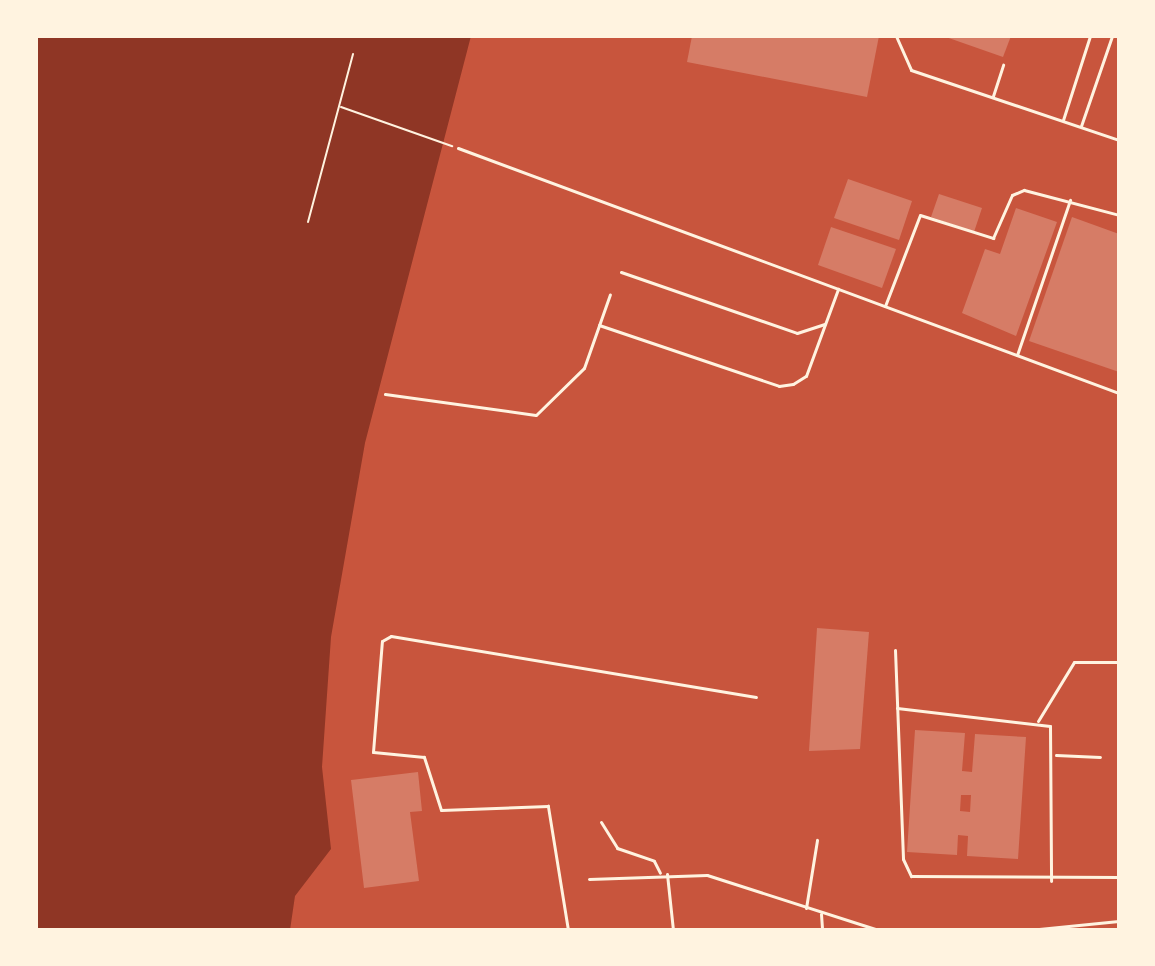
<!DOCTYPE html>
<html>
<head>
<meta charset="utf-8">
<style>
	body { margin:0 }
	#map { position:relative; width:1155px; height:966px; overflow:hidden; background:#c8553d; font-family:Figtree,sans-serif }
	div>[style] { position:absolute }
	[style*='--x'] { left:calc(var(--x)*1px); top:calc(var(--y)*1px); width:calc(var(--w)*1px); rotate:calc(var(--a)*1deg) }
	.water>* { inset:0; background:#8f3625 }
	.building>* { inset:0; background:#d67c66 }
	.path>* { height:2px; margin:-1px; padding:0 1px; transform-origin:1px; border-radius:1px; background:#fff3e0 }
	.service>* { height:3px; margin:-1.5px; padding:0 1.5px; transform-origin:1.5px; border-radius:1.5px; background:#fff3e0 }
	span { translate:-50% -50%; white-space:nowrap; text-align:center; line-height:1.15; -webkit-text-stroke:6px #fff3e0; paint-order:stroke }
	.frame { position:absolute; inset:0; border:38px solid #fff3e0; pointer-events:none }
</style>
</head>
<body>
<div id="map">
	<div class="water">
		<div style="clip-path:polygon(36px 36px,471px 36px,365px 443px,331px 637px,322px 767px,331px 849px,295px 896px,290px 930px,36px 930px)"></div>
	</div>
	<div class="building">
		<div style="clip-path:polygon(692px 36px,879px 36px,867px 97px,687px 62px)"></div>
		<div style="clip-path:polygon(943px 36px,1011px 36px,1003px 57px)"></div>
		<div style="clip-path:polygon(848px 179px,912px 201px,899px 240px,834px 218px)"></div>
		<div style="clip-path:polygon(939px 194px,982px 208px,974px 232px,931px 217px)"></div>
		<div style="clip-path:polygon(1016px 208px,1057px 222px,1016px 336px,962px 313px,985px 249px,1000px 254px)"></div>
		<div style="clip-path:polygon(1072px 217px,1119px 234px,1119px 372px,1029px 341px)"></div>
		<div style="clip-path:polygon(831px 227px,896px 249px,882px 288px,818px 265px)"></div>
		<div style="clip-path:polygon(817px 628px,869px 632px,860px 749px,809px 751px)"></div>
		<div style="clip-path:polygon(evenodd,915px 730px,965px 733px,962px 771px,972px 772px,975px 734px,1026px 737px,1018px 859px,967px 856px,968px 836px,958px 835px,957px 855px,907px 852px,915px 730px,961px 795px,971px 795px,970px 812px,960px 811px,961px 795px)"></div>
		<div style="clip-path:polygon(418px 772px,422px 811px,410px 812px,419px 881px,364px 888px,351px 780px)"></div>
	</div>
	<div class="path">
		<div style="--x:341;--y:107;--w:118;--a:19.4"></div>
		<div style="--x:308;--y:222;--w:174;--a:-75"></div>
	</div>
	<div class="service">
		<div style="--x:896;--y:36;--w:37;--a:66"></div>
		<div style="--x:911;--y:70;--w:219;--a:18.6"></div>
		<div style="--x:993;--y:96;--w:33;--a:-72"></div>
		<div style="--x:1063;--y:120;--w:88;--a:-72.2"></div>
		<div style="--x:1081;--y:126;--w:95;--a:-71"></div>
		<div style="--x:458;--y:148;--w:705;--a:20.34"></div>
		<div style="--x:621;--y:272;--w:186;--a:19.1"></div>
		<div style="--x:797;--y:333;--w:29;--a:-18"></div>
		<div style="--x:885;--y:306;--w:97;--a:-69"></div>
		<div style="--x:920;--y:215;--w:77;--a:17.5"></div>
		<div style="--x:993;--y:238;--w:47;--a:-66.2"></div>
		<div style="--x:1012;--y:195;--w:13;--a:-23"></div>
		<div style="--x:1024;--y:190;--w:98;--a:14.7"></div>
		<div style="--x:599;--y:325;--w:190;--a:18.7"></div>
		<div style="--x:779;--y:386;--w:14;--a:-8"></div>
		<div style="--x:793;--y:384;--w:15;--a:-32"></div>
		<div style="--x:806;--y:376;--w:93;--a:-69.8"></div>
		<div style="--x:1017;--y:355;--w:164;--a:-71.1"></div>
		<div style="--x:385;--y:394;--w:152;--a:7.9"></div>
		<div style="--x:536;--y:415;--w:67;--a:-44.4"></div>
		<div style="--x:584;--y:368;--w:78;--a:-70.6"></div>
		<div style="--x:895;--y:650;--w:209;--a:87.8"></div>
		<div style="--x:903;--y:859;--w:19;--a:65"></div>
		<div style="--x:911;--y:876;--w:208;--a:0.3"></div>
		<div style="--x:897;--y:708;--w:154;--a:6.7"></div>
		<div style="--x:1050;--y:726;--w:155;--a:89.6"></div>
		<div style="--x:1038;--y:721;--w:69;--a:-58.6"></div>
		<div style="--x:1074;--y:662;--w:45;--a:0"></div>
		<div style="--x:1056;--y:755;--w:44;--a:2.6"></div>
		<div style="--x:601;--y:822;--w:31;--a:58"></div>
		<div style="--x:617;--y:848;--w:39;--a:19"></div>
		<div style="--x:654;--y:861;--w:13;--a:63"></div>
		<div style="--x:667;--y:874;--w:56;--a:83.9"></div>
		<div style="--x:589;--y:879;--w:118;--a:-1.9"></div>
		<div style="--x:707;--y:875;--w:180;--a:17.8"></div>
		<div style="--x:806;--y:908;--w:69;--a:-80.8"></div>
		<div style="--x:821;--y:914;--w:16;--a:86"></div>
		<div style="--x:568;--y:930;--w:126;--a:-99.2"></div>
		<div style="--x:548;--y:806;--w:107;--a:177.9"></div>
		<div style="--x:441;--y:810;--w:56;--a:-107.8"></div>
		<div style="--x:424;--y:757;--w:51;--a:-174.4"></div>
		<div style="--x:373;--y:752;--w:111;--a:-85.4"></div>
		<div style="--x:382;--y:641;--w:10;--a:-29"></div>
		<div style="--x:391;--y:636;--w:370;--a:9.5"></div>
		<div style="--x:1029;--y:930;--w:90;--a:-5.7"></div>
	</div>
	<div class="frame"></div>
</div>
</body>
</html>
